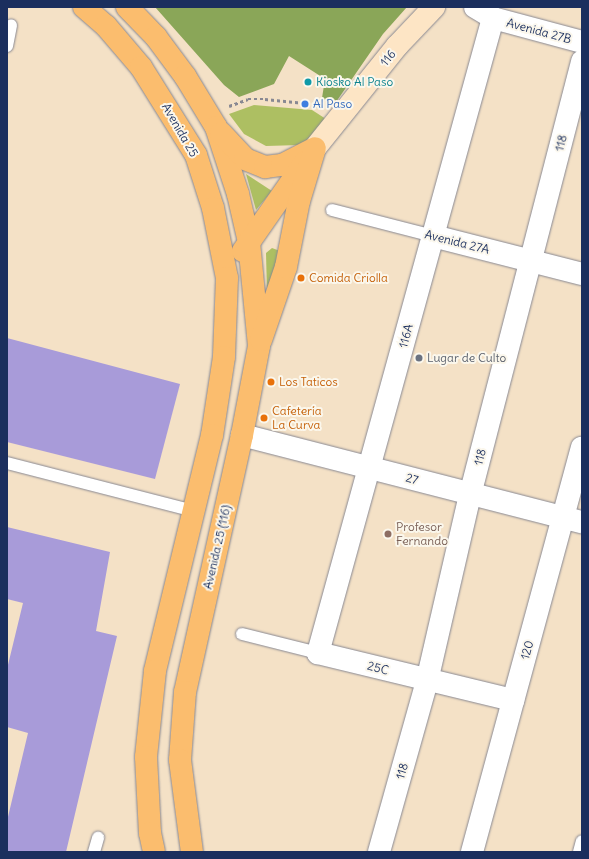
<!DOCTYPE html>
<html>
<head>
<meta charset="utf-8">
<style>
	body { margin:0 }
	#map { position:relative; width:589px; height:859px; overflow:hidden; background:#f4e1c6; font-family:Delius,sans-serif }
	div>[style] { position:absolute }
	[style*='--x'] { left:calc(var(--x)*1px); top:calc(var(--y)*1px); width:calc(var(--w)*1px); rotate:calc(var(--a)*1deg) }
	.green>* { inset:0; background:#adbf62 }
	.forest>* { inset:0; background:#8aa658 }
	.building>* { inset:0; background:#a89bd9 }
	.path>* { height:2.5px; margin-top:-1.25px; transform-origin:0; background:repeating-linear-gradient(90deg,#888892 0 3px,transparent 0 6px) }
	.roads { filter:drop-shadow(0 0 1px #888892) drop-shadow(0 0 1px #888892) }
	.lane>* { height:12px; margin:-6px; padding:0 6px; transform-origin:6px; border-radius:6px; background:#fff }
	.street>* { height:22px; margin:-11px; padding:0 11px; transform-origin:11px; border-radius:11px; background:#fff }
	.secondary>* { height:22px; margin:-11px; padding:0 11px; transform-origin:11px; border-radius:11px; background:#fde5c5 }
	.primary>* { height:22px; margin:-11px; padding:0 11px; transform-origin:11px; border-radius:11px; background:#fbbd6e }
	.dots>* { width:11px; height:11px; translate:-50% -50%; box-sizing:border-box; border:2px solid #fbf7ec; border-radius:50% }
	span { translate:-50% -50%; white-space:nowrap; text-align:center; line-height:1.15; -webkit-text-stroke:4px #fbf7ec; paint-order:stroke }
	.street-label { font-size:12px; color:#1b2f5e }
	.culture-label { font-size:12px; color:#0d838f }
	.left { translate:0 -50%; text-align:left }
	.shop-label { font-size:12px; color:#366cbe }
	.food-label { font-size:12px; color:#c56008 }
	.worship-label { font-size:12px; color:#5b616d }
	.education-label { font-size:12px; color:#785e54 }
	.frame { position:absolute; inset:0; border:8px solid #1b2f5e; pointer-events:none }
</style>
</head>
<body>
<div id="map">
	<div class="green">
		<div style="clip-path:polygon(254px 105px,312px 110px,326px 119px,314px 137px,300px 145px,266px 146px,244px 134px,229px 114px)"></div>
		<div style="clip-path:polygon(246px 174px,272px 191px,256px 210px)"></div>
		<div style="clip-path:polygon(272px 248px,280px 251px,267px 292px,266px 253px)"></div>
	</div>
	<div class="forest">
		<div style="clip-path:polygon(155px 7px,407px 7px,383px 34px,334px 105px,322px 98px,325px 79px,289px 56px,274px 84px,239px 97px,224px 85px)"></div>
	</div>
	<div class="building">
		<div style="clip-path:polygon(7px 338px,180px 384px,155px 479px,7px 442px)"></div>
		<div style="clip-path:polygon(7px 527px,110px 552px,96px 631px,117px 636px,66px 852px,7px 852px,7px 821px,28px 733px,7px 727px,7px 669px,23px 603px,7px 599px)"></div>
	</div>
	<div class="path">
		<div style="--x:229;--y:106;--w:20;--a:-20"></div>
		<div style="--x:248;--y:99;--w:17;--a:0"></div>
		<div style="--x:265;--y:99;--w:50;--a:5.7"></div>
		<div style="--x:315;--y:104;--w:8;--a:30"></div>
	</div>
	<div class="roads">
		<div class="lane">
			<div style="--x:7;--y:46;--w:21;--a:-79"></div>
			<div style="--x:332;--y:210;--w:104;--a:14.4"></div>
			<div style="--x:7;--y:463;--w:193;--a:14.4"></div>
			<div style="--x:242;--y:634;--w:78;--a:14"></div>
			<div style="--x:94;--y:852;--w:15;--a:-74"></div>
			<div style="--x:579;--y:852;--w:11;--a:-75"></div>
		</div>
		<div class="street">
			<div style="--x:475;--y:7;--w:21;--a:31"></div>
			<div style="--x:493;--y:18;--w:92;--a:15.1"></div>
			<div style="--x:493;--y:18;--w:659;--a:105.41"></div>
			<div style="--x:318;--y:653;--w:201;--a:13.6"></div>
			<div style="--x:433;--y:236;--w:154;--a:14.3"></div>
			<div style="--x:242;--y:435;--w:351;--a:14.4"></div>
			<div style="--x:379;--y:852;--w:178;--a:-74.3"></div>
			<div style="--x:427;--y:681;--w:191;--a:-77"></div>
			<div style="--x:470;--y:495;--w:448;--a:-75.5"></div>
			<div style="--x:472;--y:852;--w:419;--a:-74.8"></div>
		</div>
		<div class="secondary">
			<div style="--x:315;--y:148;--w:131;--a:-51.2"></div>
			<div style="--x:397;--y:46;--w:54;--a:-46.5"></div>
		</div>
		<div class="primary">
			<div style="--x:84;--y:7;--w:29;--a:41"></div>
			<div style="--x:106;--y:26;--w:54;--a:49.5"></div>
			<div style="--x:141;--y:67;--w:104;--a:58"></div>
			<div style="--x:196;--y:155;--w:56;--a:72.2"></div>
			<div style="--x:213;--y:208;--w:71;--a:78.7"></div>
			<div style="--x:227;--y:278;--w:79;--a:92.2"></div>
			<div style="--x:224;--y:357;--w:79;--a:98.7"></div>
			<div style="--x:212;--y:435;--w:243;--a:103.6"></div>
			<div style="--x:155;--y:671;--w:86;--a:96"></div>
			<div style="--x:146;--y:757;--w:76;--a:87"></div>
			<div style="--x:150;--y:833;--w:19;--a:78"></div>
			<div style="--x:127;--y:7;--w:42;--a:46"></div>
			<div style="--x:156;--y:37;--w:49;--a:53.4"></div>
			<div style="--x:185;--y:76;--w:60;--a:58.7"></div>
			<div style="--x:216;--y:127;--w:71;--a:71.8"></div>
			<div style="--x:238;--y:194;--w:49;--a:77.1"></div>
			<div style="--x:249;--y:242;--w:104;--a:84.5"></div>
			<div style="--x:259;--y:346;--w:91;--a:100.8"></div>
			<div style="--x:242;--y:435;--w:263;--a:102.5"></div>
			<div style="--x:185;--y:692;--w:68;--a:94.2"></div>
			<div style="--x:180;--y:760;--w:93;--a:82.6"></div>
			<div style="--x:221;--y:133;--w:35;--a:47"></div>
			<div style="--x:245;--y:159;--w:22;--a:22"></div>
			<div style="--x:265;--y:167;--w:17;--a:-7"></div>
			<div style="--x:282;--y:165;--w:34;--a:-27"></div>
			<div style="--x:243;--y:251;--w:108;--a:-55.1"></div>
			<div style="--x:261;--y:340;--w:77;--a:-71.1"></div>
			<div style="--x:286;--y:267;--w:67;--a:-78.9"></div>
			<div style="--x:299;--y:201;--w:55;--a:-73.2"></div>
		</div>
	</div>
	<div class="dots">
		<div style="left:308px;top:82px;background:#0f9aa8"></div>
		<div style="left:305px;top:104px;background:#3f7fe0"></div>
		<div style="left:301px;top:278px;background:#e8710a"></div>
		<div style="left:419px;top:358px;background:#6b7280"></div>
		<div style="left:271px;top:382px;background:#e8710a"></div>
		<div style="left:264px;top:418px;background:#e8710a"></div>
		<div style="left:388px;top:534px;background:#8d6e63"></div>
	</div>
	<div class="street-label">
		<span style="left:539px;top:31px;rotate:15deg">Avenida 27B</span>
		<span style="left:388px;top:58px;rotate:-51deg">116</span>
		<span style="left:180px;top:130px;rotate:60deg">Avenida 25</span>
		<span style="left:561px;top:143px;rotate:-75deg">118</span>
		<span style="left:457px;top:242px;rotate:14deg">Avenida 27A</span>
		<span style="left:406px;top:336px;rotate:-75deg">116A</span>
		<span style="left:480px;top:457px;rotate:-76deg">118</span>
		<span style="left:412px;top:479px;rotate:15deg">27</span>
		<span style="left:217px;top:547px;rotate:-77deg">Avenida 25 (116)</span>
		<span style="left:527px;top:650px;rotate:-75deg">120</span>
		<span style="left:378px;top:668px;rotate:15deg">25C</span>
		<span style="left:402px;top:771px;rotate:-74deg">118</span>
	</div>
	<div class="culture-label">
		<span class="left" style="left:316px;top:82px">Kiosko Al Paso</span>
	</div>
	<div class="shop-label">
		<span class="left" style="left:313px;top:104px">Al Paso</span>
	</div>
	<div class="food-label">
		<span class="left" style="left:309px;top:278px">Comida Criolla</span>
		<span class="left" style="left:279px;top:382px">Los Taticos</span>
		<span class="left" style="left:272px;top:418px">Cafetería<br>La Curva</span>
	</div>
	<div class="worship-label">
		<span class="left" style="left:427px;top:358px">Lugar de Culto</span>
	</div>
	<div class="education-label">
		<span class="left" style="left:396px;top:534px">Profesor<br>Fernando</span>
	</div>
	<div class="frame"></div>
</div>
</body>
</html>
